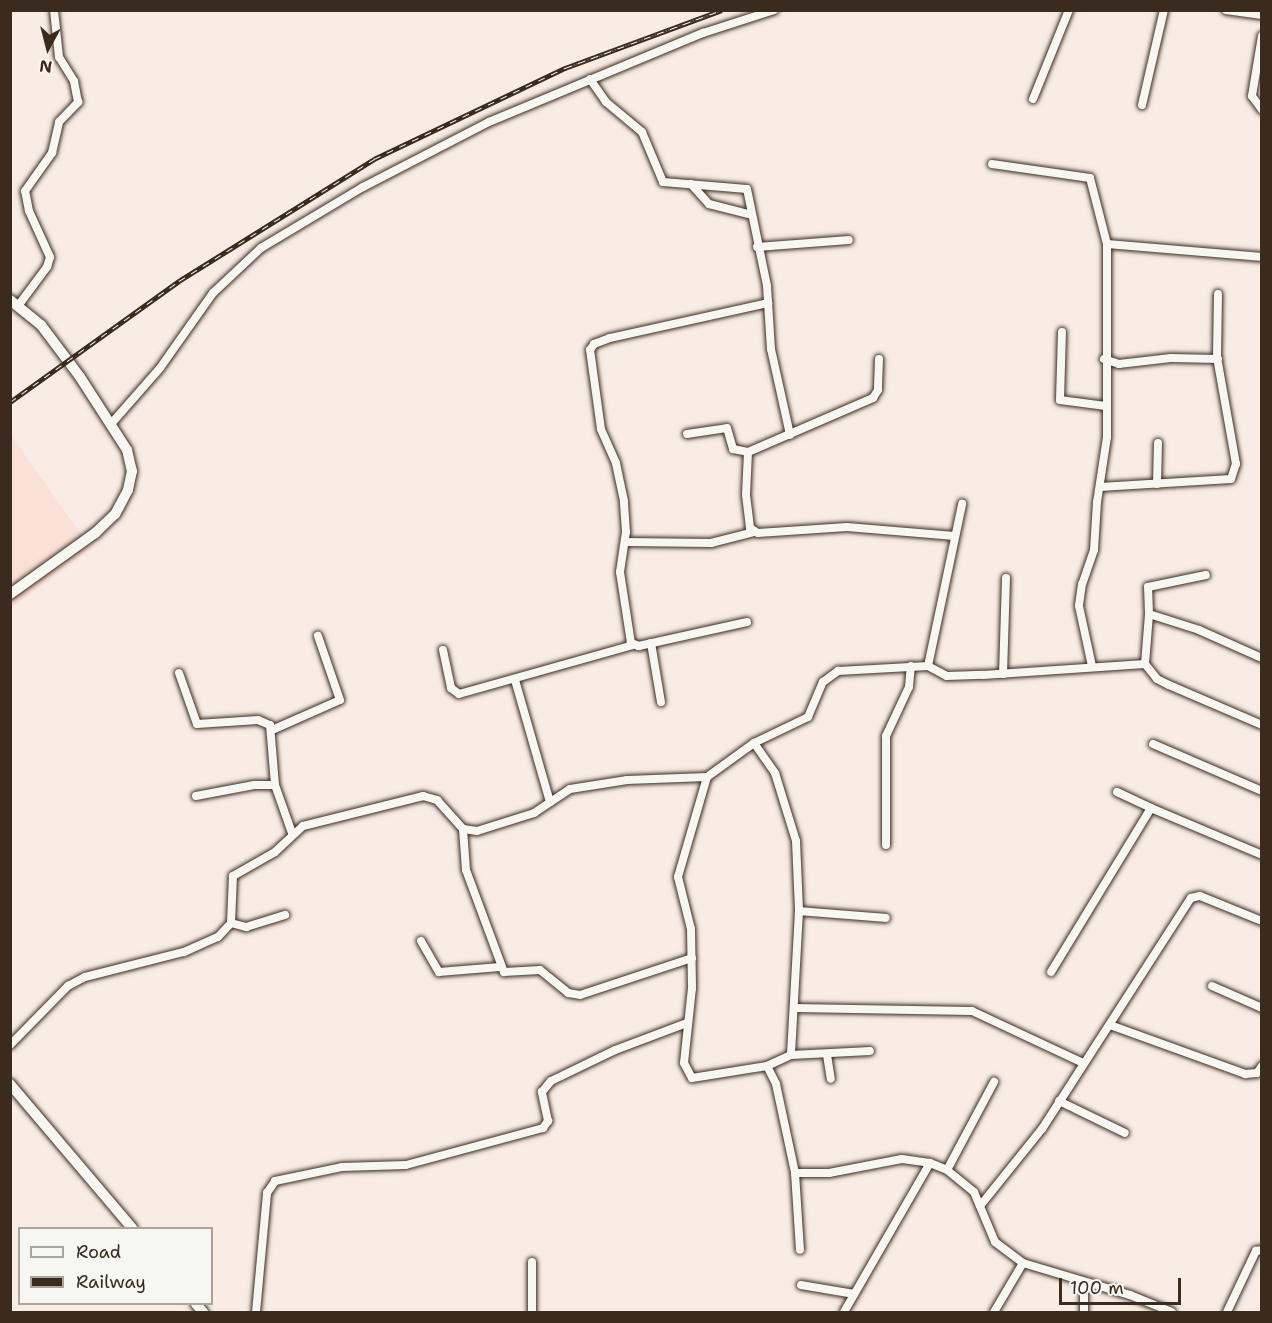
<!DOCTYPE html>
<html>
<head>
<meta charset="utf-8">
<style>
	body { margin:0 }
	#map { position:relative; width:1272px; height:1323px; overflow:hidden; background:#f8ece5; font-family:"Shantell Sans",sans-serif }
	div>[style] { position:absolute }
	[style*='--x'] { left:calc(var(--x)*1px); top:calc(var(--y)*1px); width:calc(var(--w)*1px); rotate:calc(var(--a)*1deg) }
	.built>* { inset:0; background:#fae0d6 }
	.roads { filter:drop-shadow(0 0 2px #3b2a1e) drop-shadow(0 0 2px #3b2a1e) }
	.street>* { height:8px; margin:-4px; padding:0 4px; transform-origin:4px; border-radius:4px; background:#f6f6f2 }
	.secondary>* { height:10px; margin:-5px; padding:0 5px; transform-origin:5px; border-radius:5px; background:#f6f6f2 }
	.rail>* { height:4.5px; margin-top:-2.25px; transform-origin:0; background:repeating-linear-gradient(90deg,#f6f6f2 0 7px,#3b2a1e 0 14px); box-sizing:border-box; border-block:2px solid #3b2a1e }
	span { translate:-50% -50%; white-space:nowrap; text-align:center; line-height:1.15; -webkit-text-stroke:4.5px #f6f6f2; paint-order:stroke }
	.frame { position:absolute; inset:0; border:12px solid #3b2a1e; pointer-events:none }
	.legend { position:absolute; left:18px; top:1227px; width:195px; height:78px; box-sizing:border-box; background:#f6f6f2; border:2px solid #aba49d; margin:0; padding:8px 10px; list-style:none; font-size:18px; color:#3b2a1e }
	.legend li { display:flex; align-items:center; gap:12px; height:30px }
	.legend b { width:30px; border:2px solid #aba49d }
	.north { position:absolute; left:18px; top:18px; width:60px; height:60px; -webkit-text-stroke:4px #f6f6f2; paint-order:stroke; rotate:187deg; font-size:16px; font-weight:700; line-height:24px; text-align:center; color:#3b2a1e }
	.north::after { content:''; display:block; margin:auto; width:21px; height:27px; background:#3b2a1e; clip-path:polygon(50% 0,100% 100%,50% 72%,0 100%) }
	.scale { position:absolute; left:1059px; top:1278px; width:122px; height:27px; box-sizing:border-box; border:3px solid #3b2a1e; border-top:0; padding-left:8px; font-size:18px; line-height:21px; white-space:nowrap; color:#3b2a1e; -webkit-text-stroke:4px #f6f6f2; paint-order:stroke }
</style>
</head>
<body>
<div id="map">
	<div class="built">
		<div style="clip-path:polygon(10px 434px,91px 548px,11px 608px,10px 608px)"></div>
	</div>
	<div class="roads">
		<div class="street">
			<div style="--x:1226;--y:10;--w:36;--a:8"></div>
			<div style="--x:1262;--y:36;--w:61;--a:99.5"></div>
			<div style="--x:1252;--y:96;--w:17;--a:54"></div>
			<div style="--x:590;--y:79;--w:28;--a:55"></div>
			<div style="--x:606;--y:102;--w:47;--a:39.8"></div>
			<div style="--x:642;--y:132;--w:54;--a:67.2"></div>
			<div style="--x:663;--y:182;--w:84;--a:4.8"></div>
			<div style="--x:747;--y:189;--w:99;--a:78.3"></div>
			<div style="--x:767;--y:286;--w:63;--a:86.4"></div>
			<div style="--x:771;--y:349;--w:88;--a:77.5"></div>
			<div style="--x:1033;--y:99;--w:96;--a:-68"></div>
			<div style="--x:1142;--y:105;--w:98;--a:-77"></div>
			<div style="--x:992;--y:164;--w:99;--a:8.1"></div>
			<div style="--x:1090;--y:178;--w:68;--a:75.6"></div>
			<div style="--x:1107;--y:244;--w:193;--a:90"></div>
			<div style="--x:1107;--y:437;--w:66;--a:98.7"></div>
			<div style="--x:1097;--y:502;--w:48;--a:93.6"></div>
			<div style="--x:1094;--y:550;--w:36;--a:109"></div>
			<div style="--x:1082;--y:584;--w:22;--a:98"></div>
			<div style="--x:1079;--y:606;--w:61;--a:77.8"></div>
			<div style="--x:691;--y:184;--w:27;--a:48"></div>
			<div style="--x:709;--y:204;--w:44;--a:14.3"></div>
			<div style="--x:1107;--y:244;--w:156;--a:4.8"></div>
			<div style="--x:757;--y:247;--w:92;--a:-4.4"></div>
			<div style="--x:18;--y:306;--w:49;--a:-53.4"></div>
			<div style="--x:47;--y:267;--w:10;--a:-73"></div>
			<div style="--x:50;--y:257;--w:51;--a:-114.5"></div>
			<div style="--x:29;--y:211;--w:20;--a:-101"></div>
			<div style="--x:25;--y:191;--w:47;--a:-54.6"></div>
			<div style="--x:52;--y:153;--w:32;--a:-77"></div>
			<div style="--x:59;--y:122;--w:28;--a:-46"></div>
			<div style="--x:78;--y:102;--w:21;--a:-101"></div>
			<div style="--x:74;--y:81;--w:28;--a:-122"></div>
			<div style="--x:59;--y:57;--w:47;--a:-96.1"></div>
			<div style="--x:1062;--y:332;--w:68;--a:91.7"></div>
			<div style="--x:1060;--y:400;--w:46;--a:7.4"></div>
			<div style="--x:879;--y:359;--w:31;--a:92"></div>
			<div style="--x:878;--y:390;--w:9;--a:122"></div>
			<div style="--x:873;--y:398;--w:136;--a:156.6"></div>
			<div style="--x:748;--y:452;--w:43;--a:92.7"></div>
			<div style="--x:746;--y:495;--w:33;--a:83"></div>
			<div style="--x:750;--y:528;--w:9;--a:32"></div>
			<div style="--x:758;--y:533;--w:89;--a:-3.9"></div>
			<div style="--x:847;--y:527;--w:108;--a:4.8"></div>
			<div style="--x:1104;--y:359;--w:16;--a:18"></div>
			<div style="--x:1119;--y:364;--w:52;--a:-6.6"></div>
			<div style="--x:1171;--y:358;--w:47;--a:1.2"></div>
			<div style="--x:111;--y:424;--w:74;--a:-48.8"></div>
			<div style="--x:160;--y:368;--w:92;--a:-54.8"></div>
			<div style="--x:213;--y:293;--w:66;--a:-43.2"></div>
			<div style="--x:261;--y:248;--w:119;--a:-30.9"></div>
			<div style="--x:363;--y:187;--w:142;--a:-27.3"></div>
			<div style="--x:489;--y:122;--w:232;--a:-22.6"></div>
			<div style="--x:703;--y:33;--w:75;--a:-17.9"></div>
			<div style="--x:687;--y:434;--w:40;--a:-8.5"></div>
			<div style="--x:727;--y:428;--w:22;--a:74"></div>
			<div style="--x:733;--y:449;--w:15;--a:11"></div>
			<div style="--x:1157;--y:484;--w:41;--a:-88.6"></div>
			<div style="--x:1100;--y:487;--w:131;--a:-3.5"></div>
			<div style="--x:1231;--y:479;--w:16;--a:-72"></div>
			<div style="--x:1236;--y:464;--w:109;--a:-100.1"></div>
			<div style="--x:1217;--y:357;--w:63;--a:-89.1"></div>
			<div style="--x:625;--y:542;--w:86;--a:0.7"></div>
			<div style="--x:711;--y:543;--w:44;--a:-14.3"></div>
			<div style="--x:1149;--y:614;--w:27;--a:-92"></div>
			<div style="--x:1148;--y:587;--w:59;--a:-11.7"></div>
			<div style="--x:747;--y:622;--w:111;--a:167.5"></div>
			<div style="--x:639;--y:646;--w:9;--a:-159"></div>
			<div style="--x:631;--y:643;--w:72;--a:-98.8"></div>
			<div style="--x:620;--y:572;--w:40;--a:-81.5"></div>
			<div style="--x:626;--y:532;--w:31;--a:-94"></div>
			<div style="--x:624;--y:501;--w:39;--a:-102"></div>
			<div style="--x:616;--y:463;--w:37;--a:-114"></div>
			<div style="--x:601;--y:429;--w:80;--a:-97.9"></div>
			<div style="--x:590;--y:350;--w:7;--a:-56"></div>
			<div style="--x:594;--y:344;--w:17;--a:-21"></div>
			<div style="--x:610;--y:338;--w:162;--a:-12.5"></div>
			<div style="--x:651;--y:643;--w:60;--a:80.4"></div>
			<div style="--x:443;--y:650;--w:39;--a:78"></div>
			<div style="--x:451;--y:688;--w:10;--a:37"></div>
			<div style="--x:459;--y:694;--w:181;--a:-15.7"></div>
			<div style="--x:1145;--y:664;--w:50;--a:-85.4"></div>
			<div style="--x:1149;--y:614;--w:52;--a:17.7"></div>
			<div style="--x:1199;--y:630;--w:69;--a:24"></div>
			<div style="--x:928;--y:666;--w:166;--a:-78.1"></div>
			<div style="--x:179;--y:673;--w:54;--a:70.6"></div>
			<div style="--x:197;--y:724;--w:61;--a:-3.8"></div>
			<div style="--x:258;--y:720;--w:13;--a:23"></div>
			<div style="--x:270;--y:725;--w:60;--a:85.2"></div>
			<div style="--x:1003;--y:674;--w:96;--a:-88.2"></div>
			<div style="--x:515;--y:680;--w:127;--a:74"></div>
			<div style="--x:272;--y:730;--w:74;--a:-23.8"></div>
			<div style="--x:340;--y:700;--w:68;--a:-109"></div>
			<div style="--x:754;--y:743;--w:37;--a:55"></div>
			<div style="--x:775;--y:773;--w:71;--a:72.8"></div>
			<div style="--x:796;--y:841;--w:70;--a:87.5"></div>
			<div style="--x:799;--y:911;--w:144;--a:93.2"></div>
			<div style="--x:1153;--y:744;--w:119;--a:23.3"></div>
			<div style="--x:707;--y:777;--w:104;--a:106.2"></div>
			<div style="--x:678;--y:877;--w:54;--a:76"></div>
			<div style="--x:691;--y:929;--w:59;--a:89"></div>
			<div style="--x:692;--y:988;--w:75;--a:96.1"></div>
			<div style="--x:684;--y:1063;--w:17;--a:62"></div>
			<div style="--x:692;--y:1078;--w:76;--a:-9.1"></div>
			<div style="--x:767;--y:1066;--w:20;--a:63"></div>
			<div style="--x:776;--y:1084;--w:91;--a:77.9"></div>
			<div style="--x:795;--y:1173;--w:34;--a:0"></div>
			<div style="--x:829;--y:1173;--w:74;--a:-10.9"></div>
			<div style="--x:902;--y:1159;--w:28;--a:8"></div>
			<div style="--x:930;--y:1163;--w:18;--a:22"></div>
			<div style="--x:947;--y:1170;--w:35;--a:39"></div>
			<div style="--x:974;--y:1192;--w:54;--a:67.2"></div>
			<div style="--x:995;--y:1242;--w:35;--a:37"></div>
			<div style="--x:1023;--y:1263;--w:112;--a:16.7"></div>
			<div style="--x:1130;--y:1295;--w:45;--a:22"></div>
			<div style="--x:1117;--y:792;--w:38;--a:25"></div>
			<div style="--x:196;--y:796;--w:59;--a:-10.7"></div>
			<div style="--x:254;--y:785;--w:21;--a:0"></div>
			<div style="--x:275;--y:785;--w:51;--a:70.5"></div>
			<div style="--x:463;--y:829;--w:41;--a:85.8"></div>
			<div style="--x:466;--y:870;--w:109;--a:69.6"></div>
			<div style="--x:504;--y:972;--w:36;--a:-3"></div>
			<div style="--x:540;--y:970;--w:36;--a:39"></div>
			<div style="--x:568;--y:993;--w:12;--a:9"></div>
			<div style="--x:580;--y:995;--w:118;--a:-18.3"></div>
			<div style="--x:886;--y:845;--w:109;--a:-90"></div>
			<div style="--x:886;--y:736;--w:54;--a:-64.9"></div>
			<div style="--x:909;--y:687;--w:21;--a:-85"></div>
			<div style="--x:799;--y:911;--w:87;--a:4.6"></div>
			<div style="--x:231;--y:923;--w:16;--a:15"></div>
			<div style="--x:246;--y:927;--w:41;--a:-17.1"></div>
			<div style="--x:421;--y:941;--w:36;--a:60"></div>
			<div style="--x:439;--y:972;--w:61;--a:-4.7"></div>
			<div style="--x:1051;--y:972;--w:192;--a:-58.6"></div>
			<div style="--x:1151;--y:808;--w:121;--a:22.9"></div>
			<div style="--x:1212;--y:986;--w:55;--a:23.7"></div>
			<div style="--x:795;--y:1008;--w:177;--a:1"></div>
			<div style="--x:972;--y:1011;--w:120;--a:25.1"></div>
			<div style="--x:1110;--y:1025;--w:144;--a:19.9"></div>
			<div style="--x:1245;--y:1074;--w:12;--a:-5"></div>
			<div style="--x:1257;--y:1073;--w:9;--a:-54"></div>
			<div style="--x:10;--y:1045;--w:83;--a:-45.5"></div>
			<div style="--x:68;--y:986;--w:19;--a:-28"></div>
			<div style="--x:85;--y:977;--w:102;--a:-14.2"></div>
			<div style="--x:184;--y:952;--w:37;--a:-24"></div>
			<div style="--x:218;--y:937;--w:19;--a:-47"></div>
			<div style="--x:231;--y:923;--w:47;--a:-87.6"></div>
			<div style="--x:233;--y:876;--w:48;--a:-29.7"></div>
			<div style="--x:275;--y:852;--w:38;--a:-43"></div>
			<div style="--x:303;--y:826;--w:124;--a:-14"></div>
			<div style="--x:423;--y:796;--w:15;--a:16"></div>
			<div style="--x:437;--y:800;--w:39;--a:48"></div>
			<div style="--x:463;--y:829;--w:14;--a:8"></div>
			<div style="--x:477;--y:831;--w:60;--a:-17.5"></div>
			<div style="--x:534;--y:813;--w:43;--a:-33.7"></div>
			<div style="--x:570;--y:789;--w:58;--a:-9"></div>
			<div style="--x:627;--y:780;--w:80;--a:-2.1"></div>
			<div style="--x:707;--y:777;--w:58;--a:-35.9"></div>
			<div style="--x:754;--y:743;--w:60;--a:-25.7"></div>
			<div style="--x:808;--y:717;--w:38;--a:-67"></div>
			<div style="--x:823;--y:682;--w:19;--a:-36"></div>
			<div style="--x:838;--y:671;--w:90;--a:-3.2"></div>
			<div style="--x:928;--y:666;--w:21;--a:28"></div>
			<div style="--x:947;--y:676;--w:36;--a:-2"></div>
			<div style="--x:983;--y:675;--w:162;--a:-3.9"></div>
			<div style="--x:1145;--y:664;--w:19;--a:51"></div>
			<div style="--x:1157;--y:679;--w:13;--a:27"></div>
			<div style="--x:1169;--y:685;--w:101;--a:23.3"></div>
			<div style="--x:827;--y:1055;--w:24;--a:81"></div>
			<div style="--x:767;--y:1066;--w:26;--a:-25"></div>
			<div style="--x:791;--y:1055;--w:79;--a:-2.9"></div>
			<div style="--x:1059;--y:1101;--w:73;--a:25.9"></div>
			<div style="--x:947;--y:1170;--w:100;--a:-61.9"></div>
			<div style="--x:795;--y:1173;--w:77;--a:86.3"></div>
			<div style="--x:980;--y:1206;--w:99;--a:-51.2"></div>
			<div style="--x:1042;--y:1129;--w:275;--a:-57.2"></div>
			<div style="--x:1191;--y:898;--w:9;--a:-13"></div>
			<div style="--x:1200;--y:896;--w:67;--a:22"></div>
			<div style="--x:801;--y:1285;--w:54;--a:9.6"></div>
			<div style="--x:256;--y:1312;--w:120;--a:-84.7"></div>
			<div style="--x:267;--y:1193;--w:14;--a:-56"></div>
			<div style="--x:275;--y:1181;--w:68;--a:-11.8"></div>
			<div style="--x:342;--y:1167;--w:64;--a:-1.8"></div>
			<div style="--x:406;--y:1165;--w:142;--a:-15.1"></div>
			<div style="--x:543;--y:1128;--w:9;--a:-54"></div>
			<div style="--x:548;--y:1121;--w:30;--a:-102"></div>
			<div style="--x:542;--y:1092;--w:14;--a:-51"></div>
			<div style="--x:551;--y:1081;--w:71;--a:-25.8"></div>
			<div style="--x:615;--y:1050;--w:77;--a:-20.6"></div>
			<div style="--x:532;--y:1312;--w:50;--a:-90"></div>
			<div style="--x:844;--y:1312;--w:172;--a:-60"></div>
			<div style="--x:994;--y:1312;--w:57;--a:-59.4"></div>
			<div style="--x:1084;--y:1312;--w:29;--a:-90"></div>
			<div style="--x:1227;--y:1312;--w:68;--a:-64.6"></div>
			<div style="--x:1256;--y:1251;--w:6;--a:-9"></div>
		</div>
		<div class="secondary">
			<div style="--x:10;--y:300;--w:40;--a:39"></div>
			<div style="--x:41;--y:325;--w:65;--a:53.1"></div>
			<div style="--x:80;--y:377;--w:87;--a:57.2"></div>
			<div style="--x:127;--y:450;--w:22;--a:77"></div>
			<div style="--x:132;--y:471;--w:19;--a:102"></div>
			<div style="--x:128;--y:490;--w:27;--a:118"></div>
			<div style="--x:115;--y:514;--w:28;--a:136"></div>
			<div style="--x:95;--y:533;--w:105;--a:144.3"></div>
			<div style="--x:10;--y:1084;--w:189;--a:49.7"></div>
			<div style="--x:196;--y:1304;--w:11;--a:49"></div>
		</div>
	</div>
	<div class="rail">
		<div style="--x:10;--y:402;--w:208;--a:-35.6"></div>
		<div style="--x:179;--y:281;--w:230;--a:-32"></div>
		<div style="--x:374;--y:159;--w:212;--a:-25.5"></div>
		<div style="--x:565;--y:68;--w:167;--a:-20.3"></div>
	</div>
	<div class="frame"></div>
	<ul class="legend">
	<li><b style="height:8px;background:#f6f6f2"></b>Road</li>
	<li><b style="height:8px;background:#3b2a1e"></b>Railway</li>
	</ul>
	<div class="north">N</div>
	<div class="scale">100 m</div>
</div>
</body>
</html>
